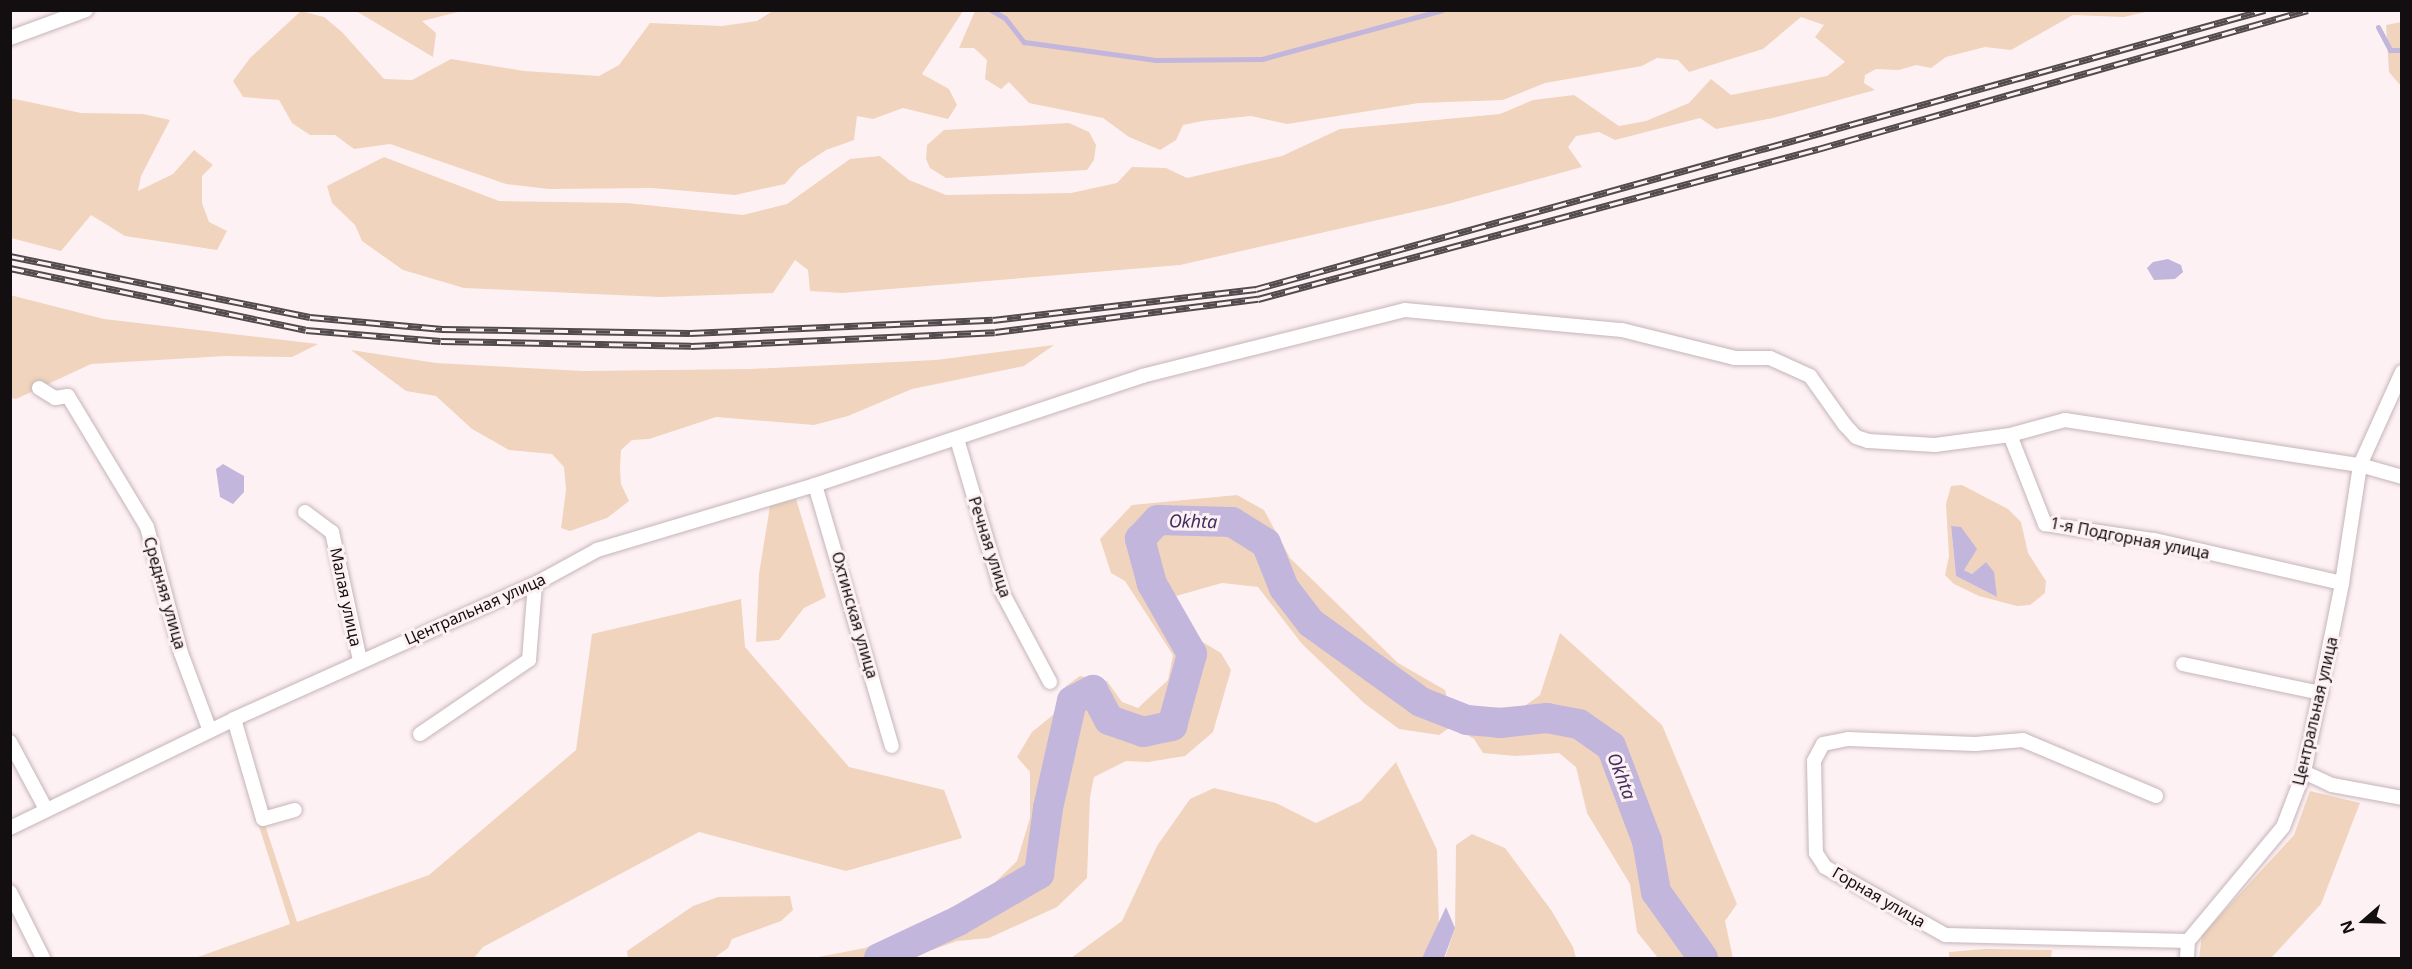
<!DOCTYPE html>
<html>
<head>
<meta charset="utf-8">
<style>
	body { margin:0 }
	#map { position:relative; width:2412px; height:969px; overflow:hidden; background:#fef1f4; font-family:"Noto Sans",sans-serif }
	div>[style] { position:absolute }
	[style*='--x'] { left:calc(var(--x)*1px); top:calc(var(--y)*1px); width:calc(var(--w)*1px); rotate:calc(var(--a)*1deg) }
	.green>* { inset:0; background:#f0d4bd }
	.water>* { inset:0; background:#c2b6dc }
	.stream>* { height:5px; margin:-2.5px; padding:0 2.5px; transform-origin:2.5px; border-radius:2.5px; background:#c2b6dc }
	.river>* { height:30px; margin:-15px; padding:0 15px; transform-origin:15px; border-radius:15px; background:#c2b6dc }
	.roads { filter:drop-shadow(0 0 2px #c4b5b8) drop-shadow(0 0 2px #c4b5b8) }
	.street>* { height:14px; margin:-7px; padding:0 7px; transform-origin:7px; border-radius:7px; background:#fff }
	.rail>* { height:7px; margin-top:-3.5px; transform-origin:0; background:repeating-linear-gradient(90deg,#fef1f4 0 14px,#524b4d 0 28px); box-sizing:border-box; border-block:2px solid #524b4d }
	span { translate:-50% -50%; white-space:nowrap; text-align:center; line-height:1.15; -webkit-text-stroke:6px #fef1f4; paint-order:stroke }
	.street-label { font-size:16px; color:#130e0f }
	.water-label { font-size:18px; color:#412e5e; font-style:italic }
	.frame { position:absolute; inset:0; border:12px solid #130e0f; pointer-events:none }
	.north { position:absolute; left:2334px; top:891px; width:60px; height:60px; -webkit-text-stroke:4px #fef1f4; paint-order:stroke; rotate:250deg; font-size:16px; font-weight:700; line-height:24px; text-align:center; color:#130e0f }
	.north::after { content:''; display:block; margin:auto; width:21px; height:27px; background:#130e0f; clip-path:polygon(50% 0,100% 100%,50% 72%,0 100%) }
</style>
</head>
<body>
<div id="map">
	<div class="green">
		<div style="clip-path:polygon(774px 10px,963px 11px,922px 74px,949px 89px,957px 105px,948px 119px,903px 108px,873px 119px,857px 116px,854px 140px,826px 150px,799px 168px,785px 184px,735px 195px,652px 188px,549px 189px,506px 184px,390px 144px,354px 149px,335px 135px,310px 135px,292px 123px,279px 100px,243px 97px,233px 81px,250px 58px,301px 11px,324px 17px,342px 32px,384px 79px,412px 80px,451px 59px,524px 71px,599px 76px,619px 65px,650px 23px,722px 26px,757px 21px)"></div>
		<div style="clip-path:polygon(356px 11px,462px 11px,422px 21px,436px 33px,433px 57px)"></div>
		<div style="clip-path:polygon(975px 11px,975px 10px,2150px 11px,2124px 17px,2073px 15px,2011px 50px,1985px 47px,1946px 57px,1931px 68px,1916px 65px,1899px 70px,1876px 69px,1865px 75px,1864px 83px,1875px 90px,1773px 118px,1716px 129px,1700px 118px,1615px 140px,1599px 132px,1576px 136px,1568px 147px,1582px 167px,1444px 205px,1180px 265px,842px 293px,810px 291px,808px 270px,795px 260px,773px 293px,660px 297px,464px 288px,403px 270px,362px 241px,355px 225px,332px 203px,327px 186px,384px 157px,499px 201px,627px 203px,743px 215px,787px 204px,850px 159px,880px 156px,909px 180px,946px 195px,1071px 193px,1117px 183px,1132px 167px,1166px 168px,1187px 178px,1282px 156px,1340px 129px,1500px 114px,1533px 100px,1574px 95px,1619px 126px,1646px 121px,1689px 103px,1711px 79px,1731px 95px,1827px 76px,1845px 62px,1815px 37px,1824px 25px,1801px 17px,1763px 49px,1689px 72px,1678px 60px,1657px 58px,1642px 66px,1545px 83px,1503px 100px,1419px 103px,1287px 124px,1251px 116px,1202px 121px,1183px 125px,1176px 140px,1160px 150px,1129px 137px,1103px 118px,1029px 103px,1009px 82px,1001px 89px,985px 79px,987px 60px,974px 48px,959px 48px)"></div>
		<div style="clip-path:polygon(2401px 22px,2402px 22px,2401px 86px,2389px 72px,2386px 25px)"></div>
		<div style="clip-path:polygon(10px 98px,81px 113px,143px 114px,170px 120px,141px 176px,138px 191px,173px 174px,194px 150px,213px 165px,202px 176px,202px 203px,209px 222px,227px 231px,217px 250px,125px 236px,91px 215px,61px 251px,11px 238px)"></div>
		<div style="clip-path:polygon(1069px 123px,1089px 132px,1096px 145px,1094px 160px,1087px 170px,946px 178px,930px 168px,926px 159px,927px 145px,944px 130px)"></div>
		<div style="clip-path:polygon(10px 295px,104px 319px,318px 344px,292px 357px,225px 356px,91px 364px,16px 399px,11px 398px)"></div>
		<div style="clip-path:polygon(1054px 345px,1024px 366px,912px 389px,848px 416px,814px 425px,716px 417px,649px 439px,632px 440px,621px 450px,620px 468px,621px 484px,629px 501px,607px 518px,570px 531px,561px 528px,566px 490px,564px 467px,552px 454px,509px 450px,472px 429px,436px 396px,406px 391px,351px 350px,436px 363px,583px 371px,750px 369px,936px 360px)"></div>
		<div style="clip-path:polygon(evenodd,1962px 485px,2008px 509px,2021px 522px,2028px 553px,2046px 581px,2045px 593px,2030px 605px,2017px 606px,1979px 596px,1954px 584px,1945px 575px,1949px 556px,1946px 504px,1951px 486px,1962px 485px,1951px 527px,1961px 528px,1964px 570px,1972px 574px,1986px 562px,1997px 597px,1956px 576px,1951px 527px)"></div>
		<div style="clip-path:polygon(1237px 495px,1264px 510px,1290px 558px,1398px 663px,1445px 690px,1451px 713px,1467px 707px,1522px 708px,1540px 695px,1560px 633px,1662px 725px,1737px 904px,1725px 921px,1733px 958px,1658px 958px,1637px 932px,1630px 884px,1587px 813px,1576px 767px,1559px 753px,1515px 756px,1483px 753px,1474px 739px,1452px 726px,1439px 735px,1399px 729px,1364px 703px,1302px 644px,1258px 587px,1222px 583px,1176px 596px,1183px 621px,1201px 641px,1221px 653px,1231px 670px,1213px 732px,1185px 756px,1148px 762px,1126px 761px,1094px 777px,1090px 797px,1087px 878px,1057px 907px,989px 938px,957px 941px,910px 958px,813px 958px,865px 948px,908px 930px,983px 894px,1017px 861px,1030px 818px,1030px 772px,1017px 757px,1032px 732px,1053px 715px,1066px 686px,1080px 676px,1107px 681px,1122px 702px,1138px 708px,1168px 680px,1173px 655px,1125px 581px,1111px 573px,1100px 539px,1132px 505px)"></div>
		<div style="clip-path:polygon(796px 499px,826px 597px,804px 608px,779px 640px,756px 642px,759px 574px,770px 506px)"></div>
		<div style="clip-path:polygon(741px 599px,745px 647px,849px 767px,944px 790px,962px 838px,846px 871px,699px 832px,483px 947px,474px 958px,195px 958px,290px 924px,258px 823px,264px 822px,297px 922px,429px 875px,576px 750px,592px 634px)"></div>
		<div style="clip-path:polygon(1396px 762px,1437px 850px,1439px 925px,1422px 958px,1071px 958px,1122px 921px,1157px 846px,1190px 799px,1214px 788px,1276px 803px,1316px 823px,1361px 801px)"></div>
		<div style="clip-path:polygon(2310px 791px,2360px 803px,2321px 904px,2271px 958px,2199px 958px,2202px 935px,2294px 835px)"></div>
		<div style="clip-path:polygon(1472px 834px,1505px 848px,1551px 910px,1573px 947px,1576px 958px,1445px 958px,1455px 928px,1456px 845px)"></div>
		<div style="clip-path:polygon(790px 896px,793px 910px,781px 921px,732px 939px,728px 948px,714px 958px,628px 958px,627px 951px,693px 906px,718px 897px)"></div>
		<div style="clip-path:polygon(1985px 949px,2052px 950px,2051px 958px,1949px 958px,1949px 952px)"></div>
	</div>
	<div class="water">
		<div style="clip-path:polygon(2168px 259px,2181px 265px,2183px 272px,2175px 279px,2154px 280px,2147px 268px,2153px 262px)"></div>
		<div style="clip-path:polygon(223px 464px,244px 476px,244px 492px,233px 504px,220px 497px,216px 469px)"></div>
		<div style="clip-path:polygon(1951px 526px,1961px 527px,1977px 549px,1964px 570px,1972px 574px,1986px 562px,1994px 572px,1997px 597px,1956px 576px)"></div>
		<div style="clip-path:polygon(1446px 907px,1455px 928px,1444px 958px,1422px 958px)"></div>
	</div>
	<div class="stream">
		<div style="--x:991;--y:10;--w:16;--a:30"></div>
		<div style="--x:1005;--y:18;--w:31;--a:52"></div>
		<div style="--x:1024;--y:42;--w:133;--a:7.8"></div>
		<div style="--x:1156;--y:60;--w:106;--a:-0.5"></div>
		<div style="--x:1262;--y:59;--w:187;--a:-15.2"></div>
		<div style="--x:2378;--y:27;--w:26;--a:62"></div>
		<div style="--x:2390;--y:50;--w:12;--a:0"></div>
	</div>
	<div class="river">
		<div style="--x:879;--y:958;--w:87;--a:-25.1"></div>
		<div style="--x:958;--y:921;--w:94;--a:-30.1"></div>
		<div style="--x:1039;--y:874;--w:67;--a:-82.2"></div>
		<div style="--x:1048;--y:808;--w:110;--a:-77.4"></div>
		<div style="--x:1072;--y:701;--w:24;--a:-28"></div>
		<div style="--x:1093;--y:690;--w:34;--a:62"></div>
		<div style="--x:1109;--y:720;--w:36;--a:19"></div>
		<div style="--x:1143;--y:732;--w:30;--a:-12"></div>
		<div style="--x:1172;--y:726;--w:75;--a:-74.5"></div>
		<div style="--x:1192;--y:654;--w:81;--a:-119.7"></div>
		<div style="--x:1152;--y:584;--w:47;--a:-104.9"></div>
		<div style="--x:1140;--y:539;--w:26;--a:-47"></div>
		<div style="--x:1158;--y:520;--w:74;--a:1.5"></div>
		<div style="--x:1232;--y:522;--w:40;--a:32"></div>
		<div style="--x:1266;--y:543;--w:48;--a:68.2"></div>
		<div style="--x:1284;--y:588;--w:44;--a:52.4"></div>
		<div style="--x:1311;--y:623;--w:135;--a:35.7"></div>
		<div style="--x:1421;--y:702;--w:49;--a:21.4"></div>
		<div style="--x:1467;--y:720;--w:33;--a:5"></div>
		<div style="--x:1500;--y:723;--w:47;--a:-6.1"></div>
		<div style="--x:1547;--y:718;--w:33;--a:11"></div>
		<div style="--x:1579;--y:724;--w:39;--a:35"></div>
		<div style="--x:1611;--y:746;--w:102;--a:69.2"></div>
		<div style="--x:1647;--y:841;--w:52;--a:80"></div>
		<div style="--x:1656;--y:892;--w:81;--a:54.5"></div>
	</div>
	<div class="roads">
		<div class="street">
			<div style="--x:10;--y:38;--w:81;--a:-20.2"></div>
			<div style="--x:39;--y:388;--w:19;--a:32"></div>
			<div style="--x:55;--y:398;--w:13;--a:-9"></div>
			<div style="--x:68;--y:396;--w:153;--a:58.9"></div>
			<div style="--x:147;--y:527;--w:131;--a:74.9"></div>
			<div style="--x:181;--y:653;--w:83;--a:69.6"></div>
			<div style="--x:2010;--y:435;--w:96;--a:68.5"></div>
			<div style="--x:2045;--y:524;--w:110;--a:8.4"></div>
			<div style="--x:2154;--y:540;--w:193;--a:12.9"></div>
			<div style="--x:957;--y:439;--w:159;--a:73.6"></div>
			<div style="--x:1002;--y:592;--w:102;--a:61.9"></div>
			<div style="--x:815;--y:485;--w:272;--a:73.6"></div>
			<div style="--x:305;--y:512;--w:34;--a:37"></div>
			<div style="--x:332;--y:532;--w:131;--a:77.7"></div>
			<div style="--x:2183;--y:664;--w:141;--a:11.9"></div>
			<div style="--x:234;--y:719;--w:104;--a:73.8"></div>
			<div style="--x:263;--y:819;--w:33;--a:-16"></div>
			<div style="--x:420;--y:734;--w:132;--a:-34.2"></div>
			<div style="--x:529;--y:660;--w:76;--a:-85.5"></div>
			<div style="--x:10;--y:742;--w:76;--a:61.8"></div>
			<div style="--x:2304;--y:772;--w:31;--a:25"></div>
			<div style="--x:2332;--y:785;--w:71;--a:10.5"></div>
			<div style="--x:2156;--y:796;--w:144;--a:-157.2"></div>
			<div style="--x:2023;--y:740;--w:48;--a:175.2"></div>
			<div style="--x:1975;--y:744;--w:127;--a:-177.7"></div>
			<div style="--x:1848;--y:739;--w:25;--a:169"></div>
			<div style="--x:1823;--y:744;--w:19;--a:118"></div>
			<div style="--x:1814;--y:761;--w:92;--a:88.8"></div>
			<div style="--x:1816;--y:853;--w:17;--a:57"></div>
			<div style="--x:1825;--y:867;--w:138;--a:29.5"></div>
			<div style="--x:1945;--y:935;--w:243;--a:1.4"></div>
			<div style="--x:10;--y:828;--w:249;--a:-25.9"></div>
			<div style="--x:234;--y:719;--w:330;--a:-24.2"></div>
			<div style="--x:535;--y:584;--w:71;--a:-28.7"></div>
			<div style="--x:597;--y:550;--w:227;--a:-16.6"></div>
			<div style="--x:815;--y:485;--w:345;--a:-18.4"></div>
			<div style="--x:1142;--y:376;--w:271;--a:-14.1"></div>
			<div style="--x:1405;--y:310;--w:218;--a:5.3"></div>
			<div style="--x:1622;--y:330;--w:116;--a:13.9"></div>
			<div style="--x:1735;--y:358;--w:35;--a:0"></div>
			<div style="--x:1770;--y:358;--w:44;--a:24.2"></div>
			<div style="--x:1810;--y:376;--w:60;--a:54.5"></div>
			<div style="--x:1845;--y:425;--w:16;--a:47"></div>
			<div style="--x:1856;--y:437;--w:13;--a:18"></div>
			<div style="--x:1868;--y:441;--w:67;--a:3.4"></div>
			<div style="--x:1935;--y:445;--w:76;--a:-7.6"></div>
			<div style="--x:2010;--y:435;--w:57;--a:-15.3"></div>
			<div style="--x:2065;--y:420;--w:298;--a:8.7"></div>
			<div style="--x:2360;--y:465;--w:44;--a:15.9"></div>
			<div style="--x:10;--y:892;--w:74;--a:63.4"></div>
			<div style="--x:2187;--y:958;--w:17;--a:-87"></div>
			<div style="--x:2188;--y:941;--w:148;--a:-50.2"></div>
			<div style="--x:2283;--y:827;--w:59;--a:-69.1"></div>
			<div style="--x:2304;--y:772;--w:193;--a:-78.6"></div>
			<div style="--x:2342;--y:583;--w:119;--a:-81.3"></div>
			<div style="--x:2360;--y:465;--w:102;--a:-65.7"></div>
		</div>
	</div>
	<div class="rail">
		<div style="--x:10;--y:256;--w:306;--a:11.5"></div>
		<div style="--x:310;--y:317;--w:133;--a:5.2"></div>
		<div style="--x:442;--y:329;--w:248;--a:0.9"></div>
		<div style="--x:690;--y:333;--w:303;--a:-2.5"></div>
		<div style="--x:993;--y:320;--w:265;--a:-6.7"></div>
		<div style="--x:1256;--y:289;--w:1047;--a:-15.46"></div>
		<div style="--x:10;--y:268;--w:302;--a:11.8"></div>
		<div style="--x:306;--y:330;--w:135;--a:4.7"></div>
		<div style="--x:441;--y:341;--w:250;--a:1.1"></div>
		<div style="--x:691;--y:346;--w:304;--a:-2.6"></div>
		<div style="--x:995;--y:332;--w:265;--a:-7.2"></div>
		<div style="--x:1258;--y:299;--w:580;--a:-15"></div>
		<div style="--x:1818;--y:149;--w:509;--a:-15.84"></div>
	</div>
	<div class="street-label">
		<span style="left:2130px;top:538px;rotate:11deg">1-я Подгорная улица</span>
		<span style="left:990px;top:547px;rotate:72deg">Речная улица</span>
		<span style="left:165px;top:593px;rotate:74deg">Средняя улица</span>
		<span style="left:346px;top:597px;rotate:78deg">Малая улица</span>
		<span style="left:475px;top:609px;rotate:-24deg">Центральная улица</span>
		<span style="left:855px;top:615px;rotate:74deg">Охтинская улица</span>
		<span style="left:2315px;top:711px;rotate:-77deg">Центральная улица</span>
		<span style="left:1879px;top:897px;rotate:30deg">Горная улица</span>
	</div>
	<div class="water-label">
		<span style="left:1193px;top:521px;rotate:1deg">Okhta</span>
		<span style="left:1622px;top:776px;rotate:69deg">Okhta</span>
	</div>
	<div class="frame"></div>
	<div class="north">N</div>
</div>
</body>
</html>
